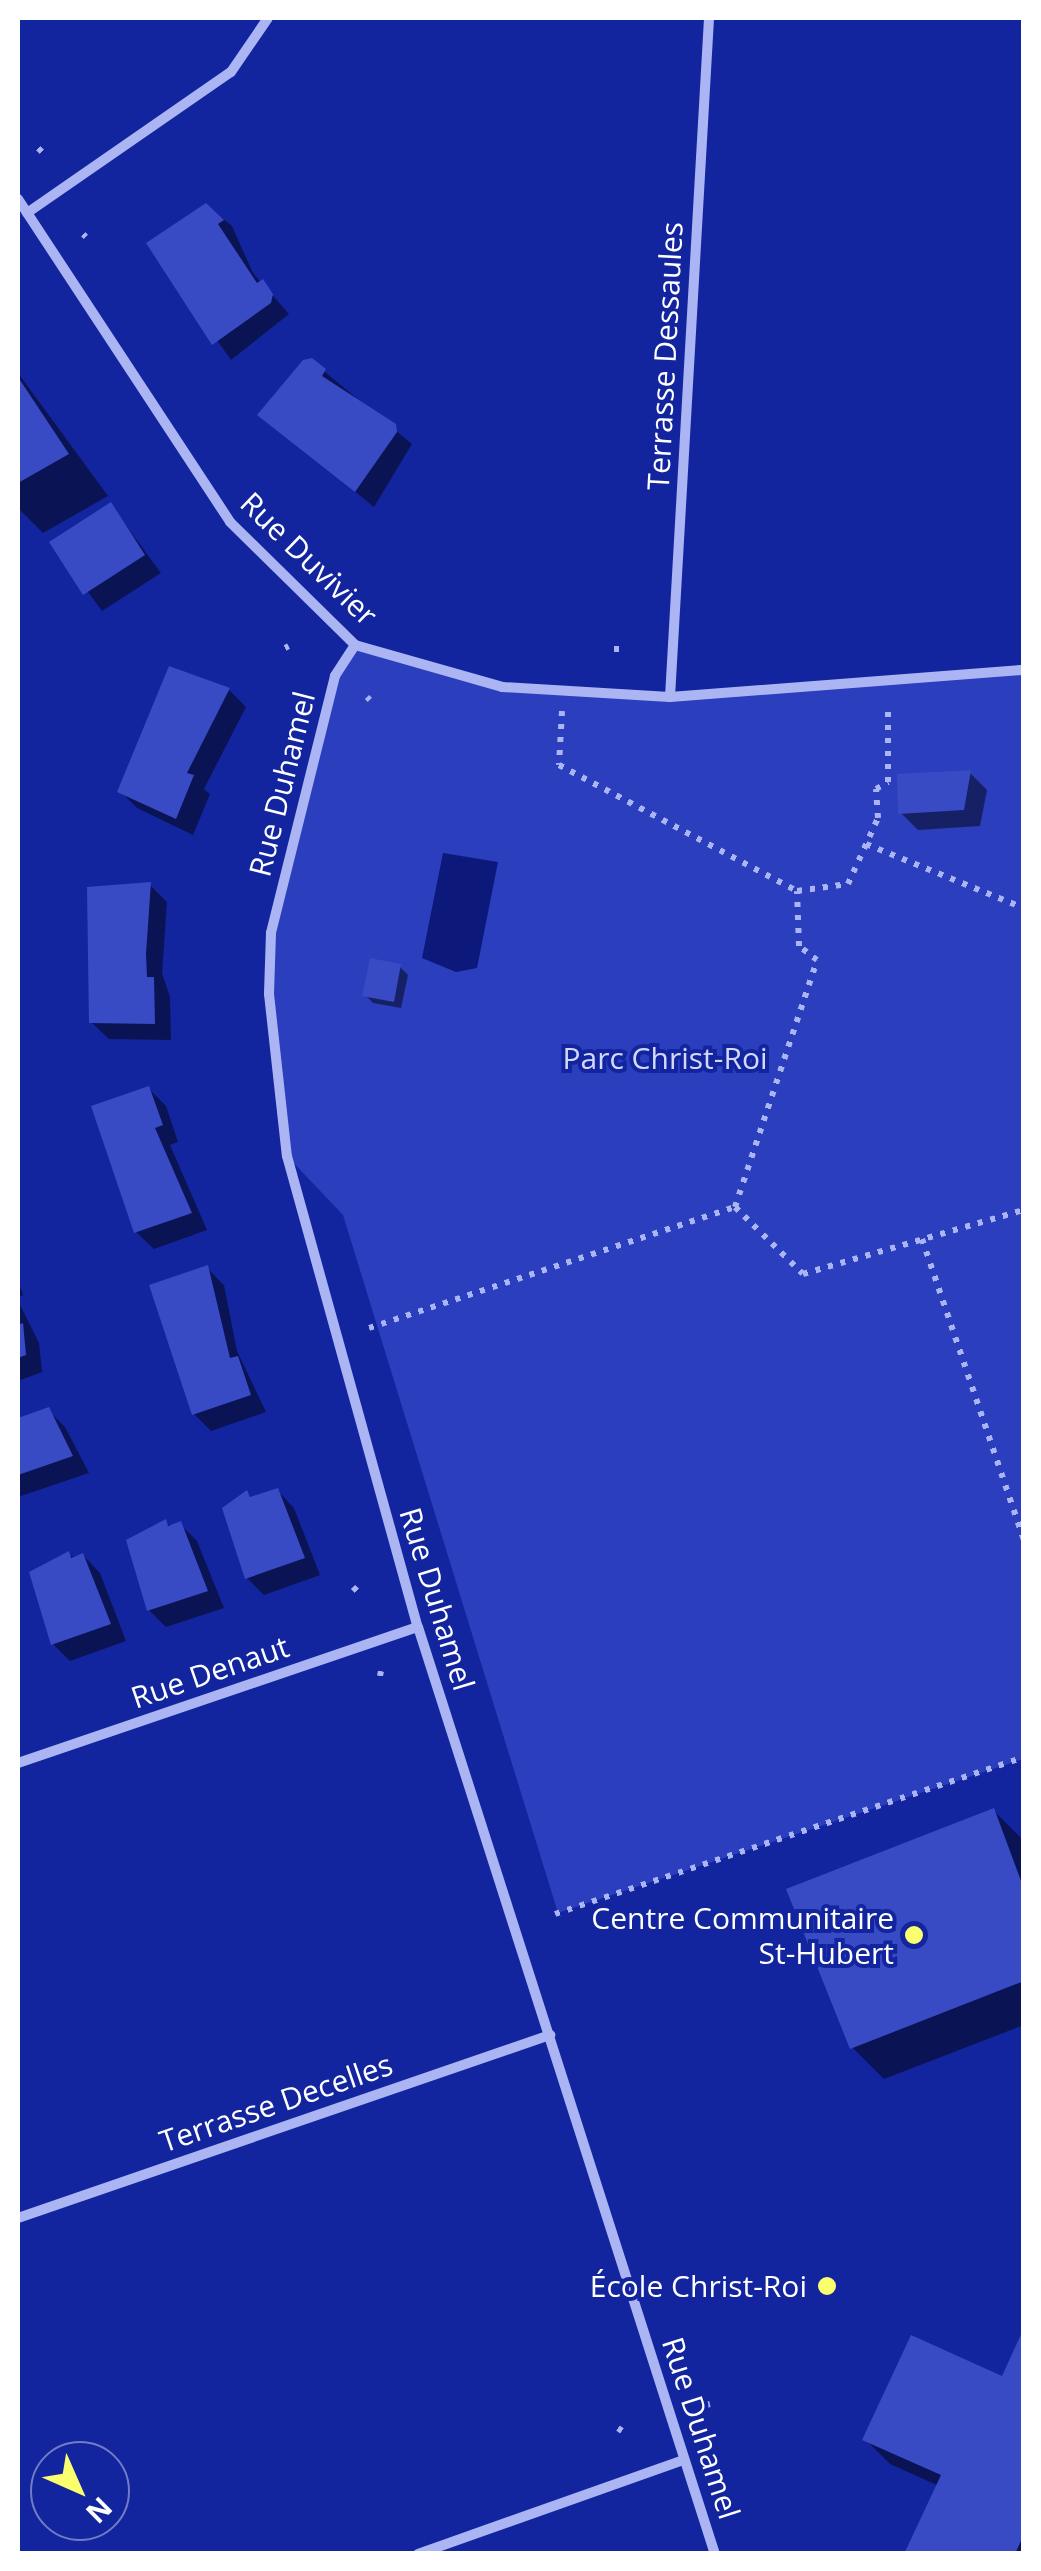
<!DOCTYPE html>
<html>
<head>
<meta charset="utf-8">
<style>
	body { margin:0 }
	#map { position:relative; width:1041px; height:2571px; overflow:hidden; background:#13259e; font-family:"Open Sans",sans-serif }
	div>[style] { position:absolute }
	[style*='--x'] { left:calc(var(--x)*1px); top:calc(var(--y)*1px); width:calc(var(--w)*1px); rotate:calc(var(--a)*1deg) }
	.green>* { inset:0; background:#2a3ebe }
	.water>* { inset:0; background:#0c197a }
	.shadow>* { inset:0; background:#0007 }
	.building>* { inset:0; background:#384bc4 }
	.path>* { height:6px; margin-top:-3px; transform-origin:0; background:repeating-linear-gradient(90deg,#abb5f4 0 5px,transparent 0 13px) }
	.street>* { height:10px; margin:-5px; padding:0 5px; transform-origin:5px; border-radius:5px; background:#abb5f4 }
	.dots>* { width:28px; height:28px; translate:-50% -50%; box-sizing:border-box; border:5px solid #13259e; border-radius:50% }
	span { translate:-50% -50%; white-space:nowrap; text-align:center; line-height:1.15; -webkit-text-stroke:8px #13259e; paint-order:stroke }
	.street-label { font-size:30px; color:#fff }
	.park-label { font-size:30px; color:#d3d9fd }
	.poi-label { font-size:30px; color:#fff }
	.right { translate:-100% -50%; text-align:right }
	.frame { position:absolute; inset:0; border:20px solid #fff; pointer-events:none }
	.north { position:absolute; left:30px; top:2441px; width:100px; height:100px; box-sizing:border-box; background:#13259e; border:2px solid #717cc5; border-radius:50%; rotate:135deg; font-size:28px; font-weight:700; line-height:40px; text-align:center; color:#fff }
	.north::after { content:''; display:block; margin:auto; width:35px; height:45px; background:#fcff6d; clip-path:polygon(50% 0,100% 100%,50% 72%,0 100%) }
</style>
</head>
<body>
<div id="map">
	<div class="green">
		<div style="clip-path:polygon(355px 645px,502px 687px,670px 697px,1023px 670px,1023px 1759px,558px 1913px,343px 1215px,287px 1156px,269px 994px,271px 933px,335px 676px)"></div>
	</div>
	<div class="water">
		<div style="clip-path:polygon(443px 853px,498px 862px,477px 968px,456px 972px,422px 958px)"></div>
	</div>
	<div class="shadow">
		<div style="clip-path:polygon(207px 206px,232px 226px,253px 273px,289px 314px,231px 360px,149px 244px)"></div>
		<div style="clip-path:polygon(304px 363px,325px 372px,412px 444px,374px 507px,260px 414px)"></div>
		<div style="clip-path:polygon(18px 373px,108px 496px,43px 533px,18px 508px)"></div>
		<div style="clip-path:polygon(111px 505px,161px 573px,102px 611px,52px 543px)"></div>
		<div style="clip-path:polygon(229px 690px,246px 707px,204px 789px,210px 794px,193px 835px,137px 808px,120px 791px)"></div>
		<div style="clip-path:polygon(970px 773px,987px 790px,980px 826px,918px 830px,901px 813px)"></div>
		<div style="clip-path:polygon(150px 885px,167px 902px,162px 973px,170px 997px,171px 1040px,109px 1039px,91px 1022px)"></div>
		<div style="clip-path:polygon(400px 967px,408px 975px,401px 1008px,373px 1003px,365px 995px)"></div>
		<div style="clip-path:polygon(149px 1089px,166px 1106px,178px 1142px,170px 1145px,207px 1230px,154px 1249px,136px 1232px)"></div>
		<div style="clip-path:polygon(207px 1268px,224px 1285px,237px 1351px,266px 1412px,211px 1431px,194px 1414px)"></div>
		<div style="clip-path:polygon(18px 1280px,23px 1295px,18px 1297px)"></div>
		<div style="clip-path:polygon(18px 1301px,39px 1343px,42px 1372px,18px 1381px)"></div>
		<div style="clip-path:polygon(48px 1410px,65px 1427px,89px 1473px,18px 1497px,18px 1421px)"></div>
		<div style="clip-path:polygon(277px 1490px,294px 1508px,320px 1575px,264px 1595px,247px 1578px,247px 1493px,253px 1499px)"></div>
		<div style="clip-path:polygon(180px 1524px,197px 1541px,224px 1608px,166px 1627px,149px 1610px,155px 1526px)"></div>
		<div style="clip-path:polygon(83px 1555px,100px 1573px,126px 1641px,70px 1661px,53px 1644px,58px 1558px)"></div>
		<div style="clip-path:polygon(994px 1811px,1024px 1841px,1024px 2025px,884px 2079px,852px 2047px)"></div>
		<div style="clip-path:polygon(1024px 2334px,1024px 2554px,907px 2554px,939px 2486px,890px 2464px,865px 2439px,1003px 2379px)"></div>
	</div>
	<div class="building">
		<div style="clip-path:polygon(206px 203px,224px 220px,218px 224px,257px 283px,263px 279px,273px 294px,271px 303px,212px 345px,146px 243px)"></div>
		<div style="clip-path:polygon(312px 358px,326px 369px,322px 376px,396px 424px,397px 432px,355px 492px,257px 415px,303px 360px)"></div>
		<div style="clip-path:polygon(18px 377px,69px 454px,18px 483px)"></div>
		<div style="clip-path:polygon(111px 502px,145px 555px,83px 595px,49px 542px)"></div>
		<div style="clip-path:polygon(169px 666px,230px 688px,187px 773px,194px 775px,176px 819px,117px 792px)"></div>
		<div style="clip-path:polygon(971px 770px,964px 810px,898px 814px,897px 774px)"></div>
		<div style="clip-path:polygon(151px 882px,146px 954px,147px 977px,154px 977px,155px 1024px,89px 1023px,87px 887px)"></div>
		<div style="clip-path:polygon(370px 958px,401px 964px,394px 1002px,362px 996px)"></div>
		<div style="clip-path:polygon(149px 1086px,163px 1125px,155px 1128px,192px 1213px,134px 1233px,91px 1106px)"></div>
		<div style="clip-path:polygon(208px 1265px,230px 1358px,238px 1356px,251px 1395px,192px 1415px,149px 1285px)"></div>
		<div style="clip-path:polygon(23px 1323px,26px 1355px,18px 1358px,18px 1325px)"></div>
		<div style="clip-path:polygon(49px 1407px,73px 1456px,18px 1475px,18px 1418px)"></div>
		<div style="clip-path:polygon(278px 1488px,305px 1558px,245px 1579px,222px 1508px,247px 1490px,250px 1497px)"></div>
		<div style="clip-path:polygon(166px 1519px,168px 1526px,181px 1521px,208px 1591px,147px 1611px,126px 1540px)"></div>
		<div style="clip-path:polygon(69px 1551px,71px 1558px,83px 1553px,111px 1624px,51px 1645px,29px 1572px)"></div>
		<div style="clip-path:polygon(994px 1808px,1024px 1889px,1024px 1981px,850px 2049px,786px 1889px)"></div>
		<div style="clip-path:polygon(1024px 2328px,1024px 2534px,1015px 2554px,904px 2554px,941px 2475px,862px 2440px,911px 2335px,1002px 2376px)"></div>
	</div>
	<div class="path">
		<div style="--x:38;--y:148;--w:6;--a:45"></div>
		<div style="--x:83;--y:234;--w:4;--a:45"></div>
		<div style="--x:337;--y:576;--w:5;--a:-53"></div>
		<div style="--x:285;--y:648;--w:4;--a:-27"></div>
		<div style="--x:614;--y:649;--w:8;--a:0"></div>
		<div style="--x:367;--y:697;--w:4;--a:45"></div>
		<div style="--x:562;--y:711;--w:54;--a:93.2"></div>
		<div style="--x:559;--y:765;--w:269;--a:27.9"></div>
		<div style="--x:866;--y:844;--w:170;--a:22.1"></div>
		<div style="--x:735;--y:1207;--w:95;--a:44.6"></div>
		<div style="--x:803;--y:1274;--w:230;--a:-16.2"></div>
		<div style="--x:922;--y:1239;--w:318;--a:71.3"></div>
		<div style="--x:369;--y:1328;--w:385;--a:-18.3"></div>
		<div style="--x:735;--y:1207;--w:260;--a:-71.6"></div>
		<div style="--x:817;--y:960;--w:23;--a:-142"></div>
		<div style="--x:799;--y:946;--w:55;--a:-92.1"></div>
		<div style="--x:797;--y:891;--w:51;--a:-7.8"></div>
		<div style="--x:848;--y:884;--w:72;--a:-65.6"></div>
		<div style="--x:878;--y:818;--w:29;--a:-94"></div>
		<div style="--x:876;--y:789;--w:14;--a:-30"></div>
		<div style="--x:888;--y:782;--w:77;--a:-90"></div>
		<div style="--x:353;--y:1587;--w:6;--a:45"></div>
		<div style="--x:380;--y:1676;--w:5;--a:-79"></div>
		<div style="--x:555;--y:1914;--w:495;--a:-18.5"></div>
		<div style="--x:706;--y:2405;--w:4;--a:-14"></div>
		<div style="--x:618;--y:2428;--w:5;--a:37"></div>
	</div>
	<div class="street">
		<div style="--x:18;--y:199;--w:386;--a:56.7"></div>
		<div style="--x:230;--y:522;--w:175;--a:44.5"></div>
		<div style="--x:355;--y:645;--w:153;--a:15.9"></div>
		<div style="--x:502;--y:687;--w:168;--a:3.4"></div>
		<div style="--x:670;--y:697;--w:355;--a:-4.4"></div>
		<div style="--x:27;--y:213;--w:248;--a:-34.7"></div>
		<div style="--x:231;--y:72;--w:65;--a:-55.6"></div>
		<div style="--x:355;--y:645;--w:37;--a:123"></div>
		<div style="--x:335;--y:676;--w:265;--a:104"></div>
		<div style="--x:271;--y:933;--w:61;--a:91.9"></div>
		<div style="--x:269;--y:994;--w:163;--a:83.7"></div>
		<div style="--x:287;--y:1156;--w:489;--a:74.5"></div>
		<div style="--x:418;--y:1627;--w:973;--a:72.24"></div>
		<div style="--x:670;--y:697;--w:680;--a:-86.71"></div>
		<div style="--x:18;--y:1763;--w:422;--a:-18.8"></div>
		<div style="--x:18;--y:2218;--w:563;--a:-18.98"></div>
		<div style="--x:418;--y:2554;--w:282;--a:-19.5"></div>
	</div>
	<div class="dots">
		<div style="left:914px;top:1935px;background:#fcff6d"></div>
		<div style="left:827px;top:2286px;background:#fcff6d"></div>
	</div>
	<div class="street-label">
		<span style="left:665px;top:356px;rotate:-87deg">Terrasse Dessaules</span>
		<span style="left:309px;top:559px;rotate:44deg">Rue Duvivier</span>
		<span style="left:282px;top:784px;rotate:-76deg">Rue Duhamel</span>
		<span style="left:437px;top:1599px;rotate:73deg">Rue Duhamel</span>
		<span style="left:210px;top:1672px;rotate:-19deg">Rue Denaut</span>
		<span style="left:276px;top:2103px;rotate:-19deg">Terrasse Decelles</span>
		<span style="left:701px;top:2428px;rotate:72deg">Rue Duhamel</span>
	</div>
	<div class="park-label">
		<span style="left:665px;top:1058px">Parc Christ-Roi</span>
	</div>
	<div class="poi-label">
		<span class="right" style="left:894px;top:1935px">Centre Communitaire<br>St-Hubert</span>
		<span class="right" style="left:807px;top:2286px">École Christ-Roi</span>
	</div>
	<div class="frame"></div>
	<div class="north">N</div>
</div>
</body>
</html>
